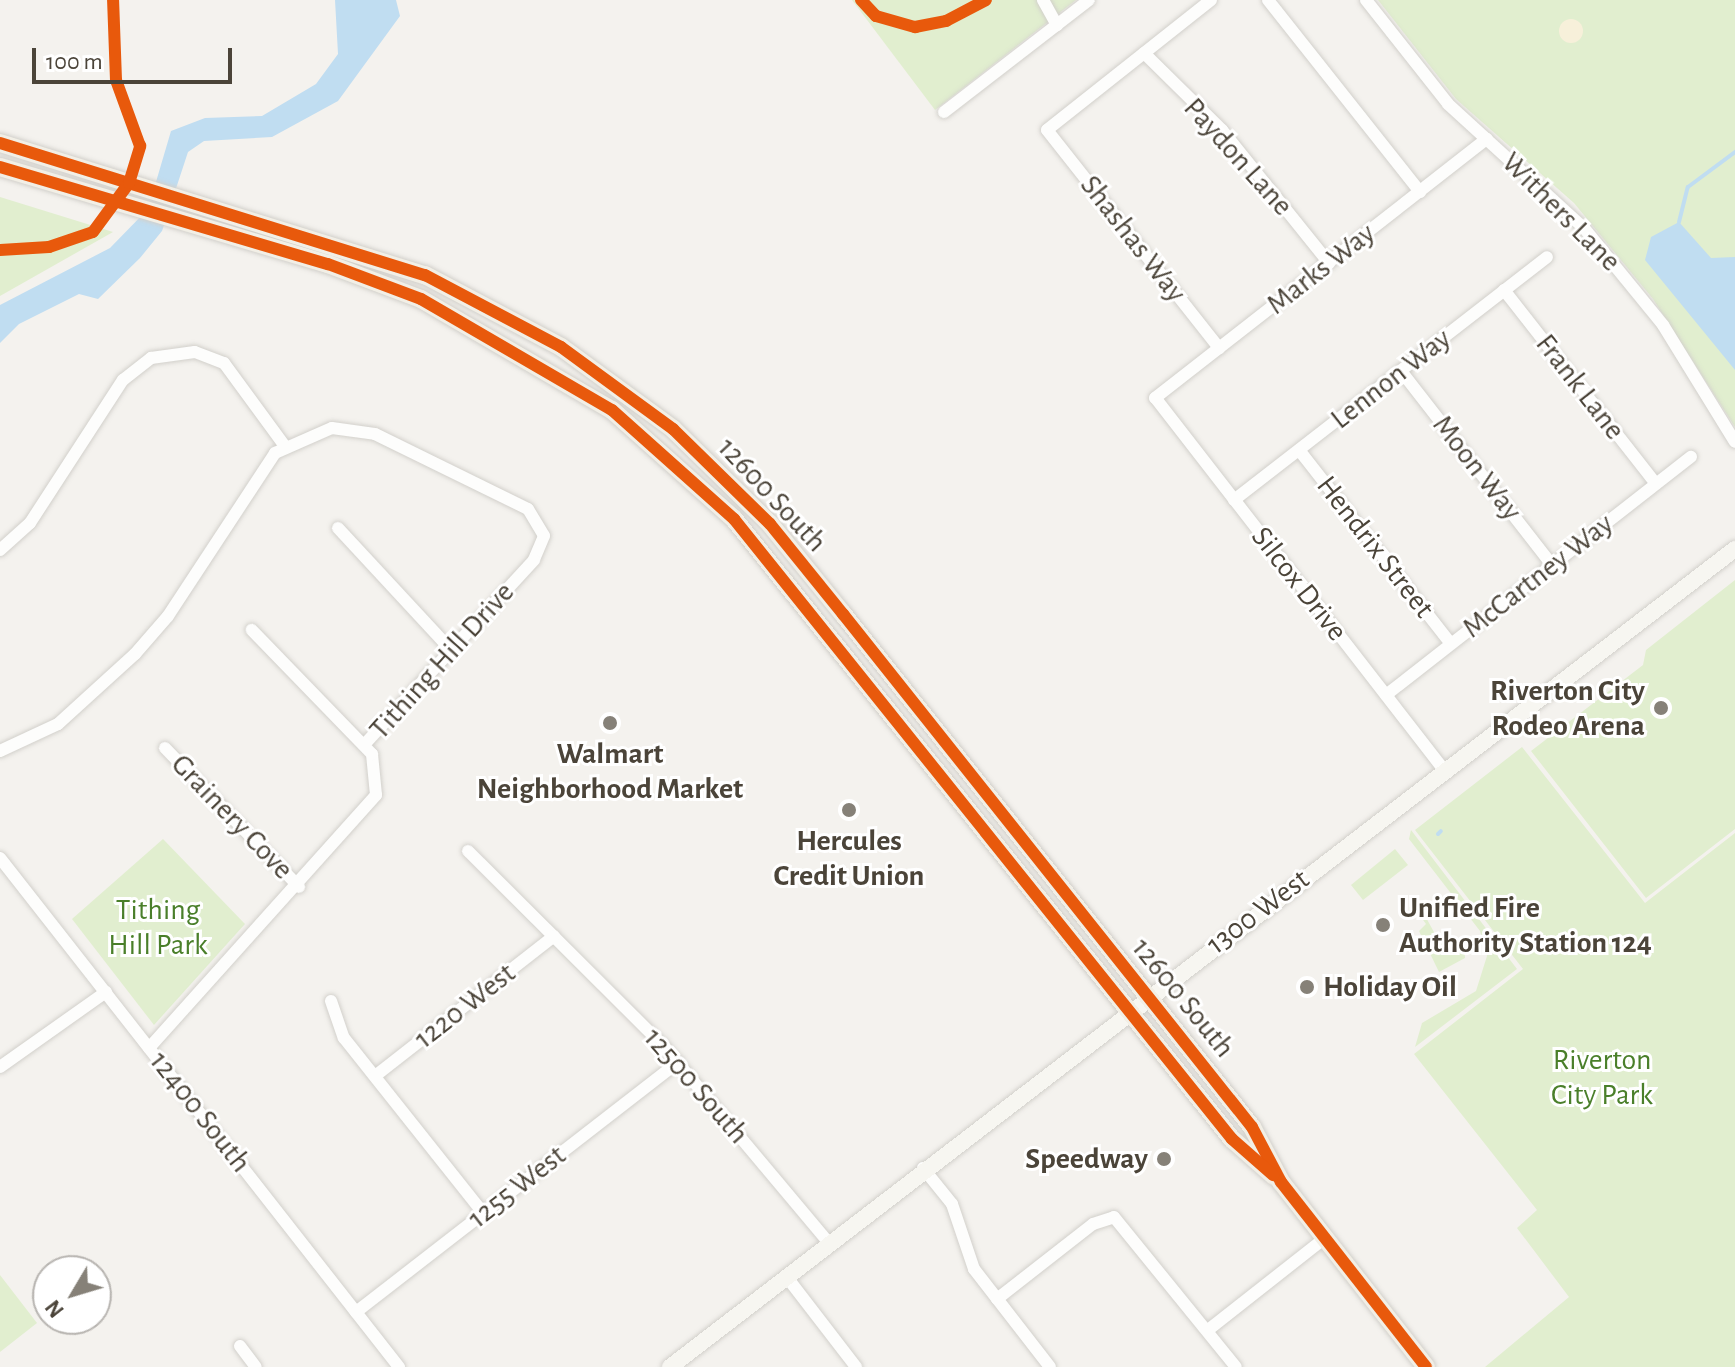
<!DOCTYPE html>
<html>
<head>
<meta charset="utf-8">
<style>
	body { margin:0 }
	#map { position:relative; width:1735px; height:1367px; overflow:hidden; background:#f4f2ee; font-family:"Alegreya Sans",sans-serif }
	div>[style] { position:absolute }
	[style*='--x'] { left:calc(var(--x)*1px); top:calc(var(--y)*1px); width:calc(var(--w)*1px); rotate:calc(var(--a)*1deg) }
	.green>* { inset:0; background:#e1eecf }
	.sand>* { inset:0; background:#f7f0da }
	.round { border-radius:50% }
	.water>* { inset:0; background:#c0ddf1 }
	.stream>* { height:4px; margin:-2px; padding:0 2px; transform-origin:2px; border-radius:2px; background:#c0ddf1 }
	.roads { filter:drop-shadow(0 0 2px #d2d0cb) drop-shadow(0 0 2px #d2d0cb) }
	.street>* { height:12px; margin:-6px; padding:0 6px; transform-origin:6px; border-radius:6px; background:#fdfdfc }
	.secondary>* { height:16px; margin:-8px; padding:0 8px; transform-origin:8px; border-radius:8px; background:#f7f6f1 }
	.primary>* { height:18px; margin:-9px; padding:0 9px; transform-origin:9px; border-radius:9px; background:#f2efe6 }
	.cycleway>* { height:12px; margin:-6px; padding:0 6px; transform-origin:6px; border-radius:6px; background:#e8590c }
	.dots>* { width:22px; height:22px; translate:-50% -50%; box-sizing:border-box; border:4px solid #fff; border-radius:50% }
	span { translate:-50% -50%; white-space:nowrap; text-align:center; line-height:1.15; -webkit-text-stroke:6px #fff; paint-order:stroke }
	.street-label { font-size:30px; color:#4b4439 }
	.poi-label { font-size:30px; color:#4b4439; font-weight:700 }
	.right { translate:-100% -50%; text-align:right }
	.left { translate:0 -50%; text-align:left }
	.park-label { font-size:30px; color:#4a7f2a }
	.north { position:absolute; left:32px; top:1255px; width:80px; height:80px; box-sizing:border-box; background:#fff; border:2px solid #b7b4b0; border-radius:50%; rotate:232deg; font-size:22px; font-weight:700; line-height:32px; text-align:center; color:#4b4439 }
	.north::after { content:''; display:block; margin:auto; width:28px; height:36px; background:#868178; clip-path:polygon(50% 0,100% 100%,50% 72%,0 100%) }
	.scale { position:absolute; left:32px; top:48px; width:200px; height:36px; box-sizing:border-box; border:4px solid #4b4439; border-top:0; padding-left:10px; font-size:24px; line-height:28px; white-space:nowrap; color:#4b4439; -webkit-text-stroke:6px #fff; paint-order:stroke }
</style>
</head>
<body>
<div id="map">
	<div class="green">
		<div style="clip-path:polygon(852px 0,1076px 0,935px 110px)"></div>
		<div style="clip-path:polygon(1378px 0,1735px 0,1735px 427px,1653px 299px,1574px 203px,1456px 99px)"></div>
		<div style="clip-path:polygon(0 197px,113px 232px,0 296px)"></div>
		<div style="clip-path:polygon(1735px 580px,1735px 829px,1646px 898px,1531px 751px,1643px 665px,1646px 650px)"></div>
		<div style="clip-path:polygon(1522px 747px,1645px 903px,1735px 833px,1735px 1367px,1485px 1367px,1569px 1297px,1517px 1228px,1537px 1210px,1414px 1054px,1523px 969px,1415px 830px)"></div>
		<div style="clip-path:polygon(1411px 830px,1517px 969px,1415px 1047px,1422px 1023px,1476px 991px,1487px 956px,1480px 931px,1409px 839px)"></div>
		<div style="clip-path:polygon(163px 839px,245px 924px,154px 1025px,72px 919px)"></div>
		<div style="clip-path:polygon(1395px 849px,1408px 865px,1363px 900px,1351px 885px)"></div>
		<div style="clip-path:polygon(1409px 907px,1423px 912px,1435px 934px,1464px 941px,1465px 958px,1439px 972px,1419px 931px,1426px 924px,1418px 913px,1411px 918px)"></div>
		<div style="clip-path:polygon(0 1275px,37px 1323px,0 1352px)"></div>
	</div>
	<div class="sand">
		<div class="round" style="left:1559px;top:19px;width:24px;height:24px"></div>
	</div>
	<div class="water">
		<div style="clip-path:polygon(335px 0,396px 0,400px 16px,338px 101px,272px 137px,204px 141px,188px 152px,162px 231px,140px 258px,98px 299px,79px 294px,19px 324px,0 343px,0 305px,110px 248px,148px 209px,171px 131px,205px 118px,262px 116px,316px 84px,338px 54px)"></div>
		<div style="clip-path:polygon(1679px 222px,1711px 258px,1735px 257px,1735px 370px,1645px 260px,1651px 237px)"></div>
	</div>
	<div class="stream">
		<div style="--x:1679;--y:222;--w:36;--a:-76"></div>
		<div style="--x:1688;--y:187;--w:59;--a:-36.7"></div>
		<div style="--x:1438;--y:834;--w:4;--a:-45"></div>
		<div style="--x:1523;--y:947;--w:5;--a:0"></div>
	</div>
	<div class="roads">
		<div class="street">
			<div style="--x:1043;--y:0;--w:29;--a:61"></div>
			<div style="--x:1211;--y:0;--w:209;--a:141.6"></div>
			<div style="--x:1047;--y:130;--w:278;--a:51.7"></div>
			<div style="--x:1268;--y:0;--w:245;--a:51.6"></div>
			<div style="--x:1366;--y:0;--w:132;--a:51.7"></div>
			<div style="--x:1448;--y:104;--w:184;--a:42.4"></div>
			<div style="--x:1584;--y:228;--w:125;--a:50.8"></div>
			<div style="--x:1663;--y:325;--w:137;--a:58.4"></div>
			<div style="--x:1144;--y:53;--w:110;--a:44.6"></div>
			<div style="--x:1222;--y:130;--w:171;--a:51.2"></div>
			<div style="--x:944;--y:112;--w:183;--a:-37.7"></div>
			<div style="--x:1504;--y:290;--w:246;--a:51.9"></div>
			<div style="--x:1401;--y:371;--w:246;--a:52.1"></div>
			<div style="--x:1299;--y:450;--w:246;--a:51.9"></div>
			<div style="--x:1234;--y:500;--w:396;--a:-37.8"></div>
			<div style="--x:338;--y:528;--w:166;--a:47.2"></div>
			<div style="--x:0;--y:550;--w:40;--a:-42"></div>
			<div style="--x:30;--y:523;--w:171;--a:-57"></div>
			<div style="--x:123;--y:380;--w:36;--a:-38"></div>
			<div style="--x:151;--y:358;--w:44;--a:-7.8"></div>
			<div style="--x:195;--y:352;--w:31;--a:21"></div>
			<div style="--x:224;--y:363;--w:102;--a:53.8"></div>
			<div style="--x:1386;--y:695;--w:387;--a:-38"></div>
			<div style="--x:165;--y:748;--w:193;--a:46"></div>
			<div style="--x:0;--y:751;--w:64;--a:-25"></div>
			<div style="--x:58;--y:724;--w:104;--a:-42.3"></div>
			<div style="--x:135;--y:654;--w:50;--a:-49"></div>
			<div style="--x:168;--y:616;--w:195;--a:-56.7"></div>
			<div style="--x:275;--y:453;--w:62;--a:-23.7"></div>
			<div style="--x:332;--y:428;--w:43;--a:7.9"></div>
			<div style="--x:375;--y:434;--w:170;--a:26.1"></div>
			<div style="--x:528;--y:509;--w:31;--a:59"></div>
			<div style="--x:544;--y:536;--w:26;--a:113"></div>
			<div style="--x:534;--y:560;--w:250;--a:132.6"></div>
			<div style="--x:1444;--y:770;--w:471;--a:-127.8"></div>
			<div style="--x:1155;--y:398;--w:421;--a:-38"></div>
			<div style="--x:468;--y:851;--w:274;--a:44.9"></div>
			<div style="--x:662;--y:1044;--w:260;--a:50"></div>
			<div style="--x:0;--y:858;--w:647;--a:51.91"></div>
			<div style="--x:331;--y:1001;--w:39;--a:71"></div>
			<div style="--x:344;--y:1038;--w:223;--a:51.5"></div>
			<div style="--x:149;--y:1048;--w:340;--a:-48.1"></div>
			<div style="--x:376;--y:795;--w:41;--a:-95.6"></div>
			<div style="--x:372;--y:754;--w:173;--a:-134.1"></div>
			<div style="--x:0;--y:1067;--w:130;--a:-35.3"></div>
			<div style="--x:375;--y:1076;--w:227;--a:-38"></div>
			<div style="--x:923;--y:1168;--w:46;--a:51.1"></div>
			<div style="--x:952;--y:1204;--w:69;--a:71.3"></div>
			<div style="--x:974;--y:1269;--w:124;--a:52.2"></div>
			<div style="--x:786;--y:1276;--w:115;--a:52.4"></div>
			<div style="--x:997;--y:1299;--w:122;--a:-38"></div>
			<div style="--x:1093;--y:1224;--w:22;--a:-18"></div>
			<div style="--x:1114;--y:1217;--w:193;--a:50.9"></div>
			<div style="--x:356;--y:1312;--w:408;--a:-37.8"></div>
			<div style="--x:1208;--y:1330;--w:149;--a:-38.2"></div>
			<div style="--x:240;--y:1346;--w:26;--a:53"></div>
		</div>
		<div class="secondary">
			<div style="--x:670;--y:1367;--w:1343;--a:-37.53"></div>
		</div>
		<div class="primary">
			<div style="--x:0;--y:143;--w:445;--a:17.3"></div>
			<div style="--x:425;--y:275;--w:154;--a:27.9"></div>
			<div style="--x:561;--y:347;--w:139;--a:36.2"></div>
			<div style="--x:673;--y:429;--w:136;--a:44.4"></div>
			<div style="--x:770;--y:524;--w:116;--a:51"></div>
			<div style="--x:843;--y:614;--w:656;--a:51.44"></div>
			<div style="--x:1252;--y:1127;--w:62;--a:62.2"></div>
			<div style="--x:1281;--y:1182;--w:235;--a:51.9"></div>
			<div style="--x:0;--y:167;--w:342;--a:16.5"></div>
			<div style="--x:328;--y:264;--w:99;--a:20.6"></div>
			<div style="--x:421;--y:299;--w:221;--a:30.2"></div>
			<div style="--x:612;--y:410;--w:164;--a:41.8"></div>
			<div style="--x:734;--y:519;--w:795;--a:51.23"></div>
			<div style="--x:1232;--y:1139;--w:56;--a:41.4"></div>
		</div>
	</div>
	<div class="cycleway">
		<div style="--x:861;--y:0;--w:22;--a:47"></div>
		<div style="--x:876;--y:16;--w:41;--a:15.8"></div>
		<div style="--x:915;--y:27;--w:32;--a:-11"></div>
		<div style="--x:946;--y:21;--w:45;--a:-27.7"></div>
		<div style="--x:0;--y:143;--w:445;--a:17.3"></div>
		<div style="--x:425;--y:275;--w:154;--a:27.9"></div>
		<div style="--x:561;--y:347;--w:139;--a:36.2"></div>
		<div style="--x:673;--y:429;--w:136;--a:44.4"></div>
		<div style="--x:770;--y:524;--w:116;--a:51"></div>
		<div style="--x:843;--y:614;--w:656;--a:51.44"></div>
		<div style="--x:1252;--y:1127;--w:62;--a:62.2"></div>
		<div style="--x:1281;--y:1182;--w:235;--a:51.9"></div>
		<div style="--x:0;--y:167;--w:342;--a:16.5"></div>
		<div style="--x:328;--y:264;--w:99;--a:20.6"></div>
		<div style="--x:421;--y:299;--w:221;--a:30.2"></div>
		<div style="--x:612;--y:410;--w:164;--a:41.8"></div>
		<div style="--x:734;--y:519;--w:795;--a:51.23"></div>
		<div style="--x:1232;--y:1139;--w:55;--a:41.3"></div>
		<div style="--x:0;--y:250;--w:49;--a:-3.5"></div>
		<div style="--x:49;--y:247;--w:46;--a:-18.8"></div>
		<div style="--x:93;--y:232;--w:61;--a:-53.7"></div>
		<div style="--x:129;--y:183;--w:39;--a:-73"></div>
		<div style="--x:140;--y:146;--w:70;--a:-110"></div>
		<div style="--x:116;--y:80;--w:80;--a:-92.1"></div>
	</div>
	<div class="dots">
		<div style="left:1661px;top:708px;background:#868178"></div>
		<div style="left:610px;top:723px;background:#868178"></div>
		<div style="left:849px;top:810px;background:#868178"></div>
		<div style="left:1383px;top:925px;background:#868178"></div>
		<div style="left:1307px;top:987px;background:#868178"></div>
		<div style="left:1164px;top:1159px;background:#868178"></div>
	</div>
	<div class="street-label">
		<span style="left:1238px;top:157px;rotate:48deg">Paydon Lane</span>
		<span style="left:1561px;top:212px;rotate:45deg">Withers Lane</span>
		<span style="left:1133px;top:239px;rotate:52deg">Shashas Way</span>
		<span style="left:1321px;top:269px;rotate:-38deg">Marks Way</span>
		<span style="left:1391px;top:379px;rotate:-38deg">Lennon Way</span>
		<span style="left:1580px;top:387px;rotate:52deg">Frank Lane</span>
		<span style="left:1477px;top:468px;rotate:52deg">Moon Way</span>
		<span style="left:772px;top:495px;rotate:47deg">12600 South</span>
		<span style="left:1375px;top:547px;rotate:52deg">Hendrix Street</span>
		<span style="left:1538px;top:576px;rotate:-38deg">McCartney Way</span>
		<span style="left:1299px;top:584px;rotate:52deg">Silcox Drive</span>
		<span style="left:442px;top:661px;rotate:-48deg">Tithing Hill Drive</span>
		<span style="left:232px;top:817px;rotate:46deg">Grainery Cove</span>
		<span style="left:1258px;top:912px;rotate:-37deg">1300 West</span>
		<span style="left:1183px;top:998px;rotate:51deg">12600 South</span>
		<span style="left:465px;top:1006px;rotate:-38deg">1220 West</span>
		<span style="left:696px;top:1086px;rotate:49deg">12500 South</span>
		<span style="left:200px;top:1112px;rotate:52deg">12400 South</span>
		<span style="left:517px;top:1187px;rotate:-38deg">1255 West</span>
	</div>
	<div class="poi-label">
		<span class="right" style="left:1645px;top:708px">Riverton City<br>Rodeo Arena</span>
		<span style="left:610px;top:771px">Walmart<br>Neighborhood Market</span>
		<span style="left:849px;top:858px">Hercules<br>Credit Union</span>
		<span class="left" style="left:1399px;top:925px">Unified Fire<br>Authority Station 124</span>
		<span class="left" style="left:1323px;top:987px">Holiday Oil</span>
		<span class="right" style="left:1148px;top:1159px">Speedway</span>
	</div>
	<div class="park-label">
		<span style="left:158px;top:927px">Tithing<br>Hill Park</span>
		<span style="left:1602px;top:1077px">Riverton<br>City Park</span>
	</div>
	<div class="north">N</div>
	<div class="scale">100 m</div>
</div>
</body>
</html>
